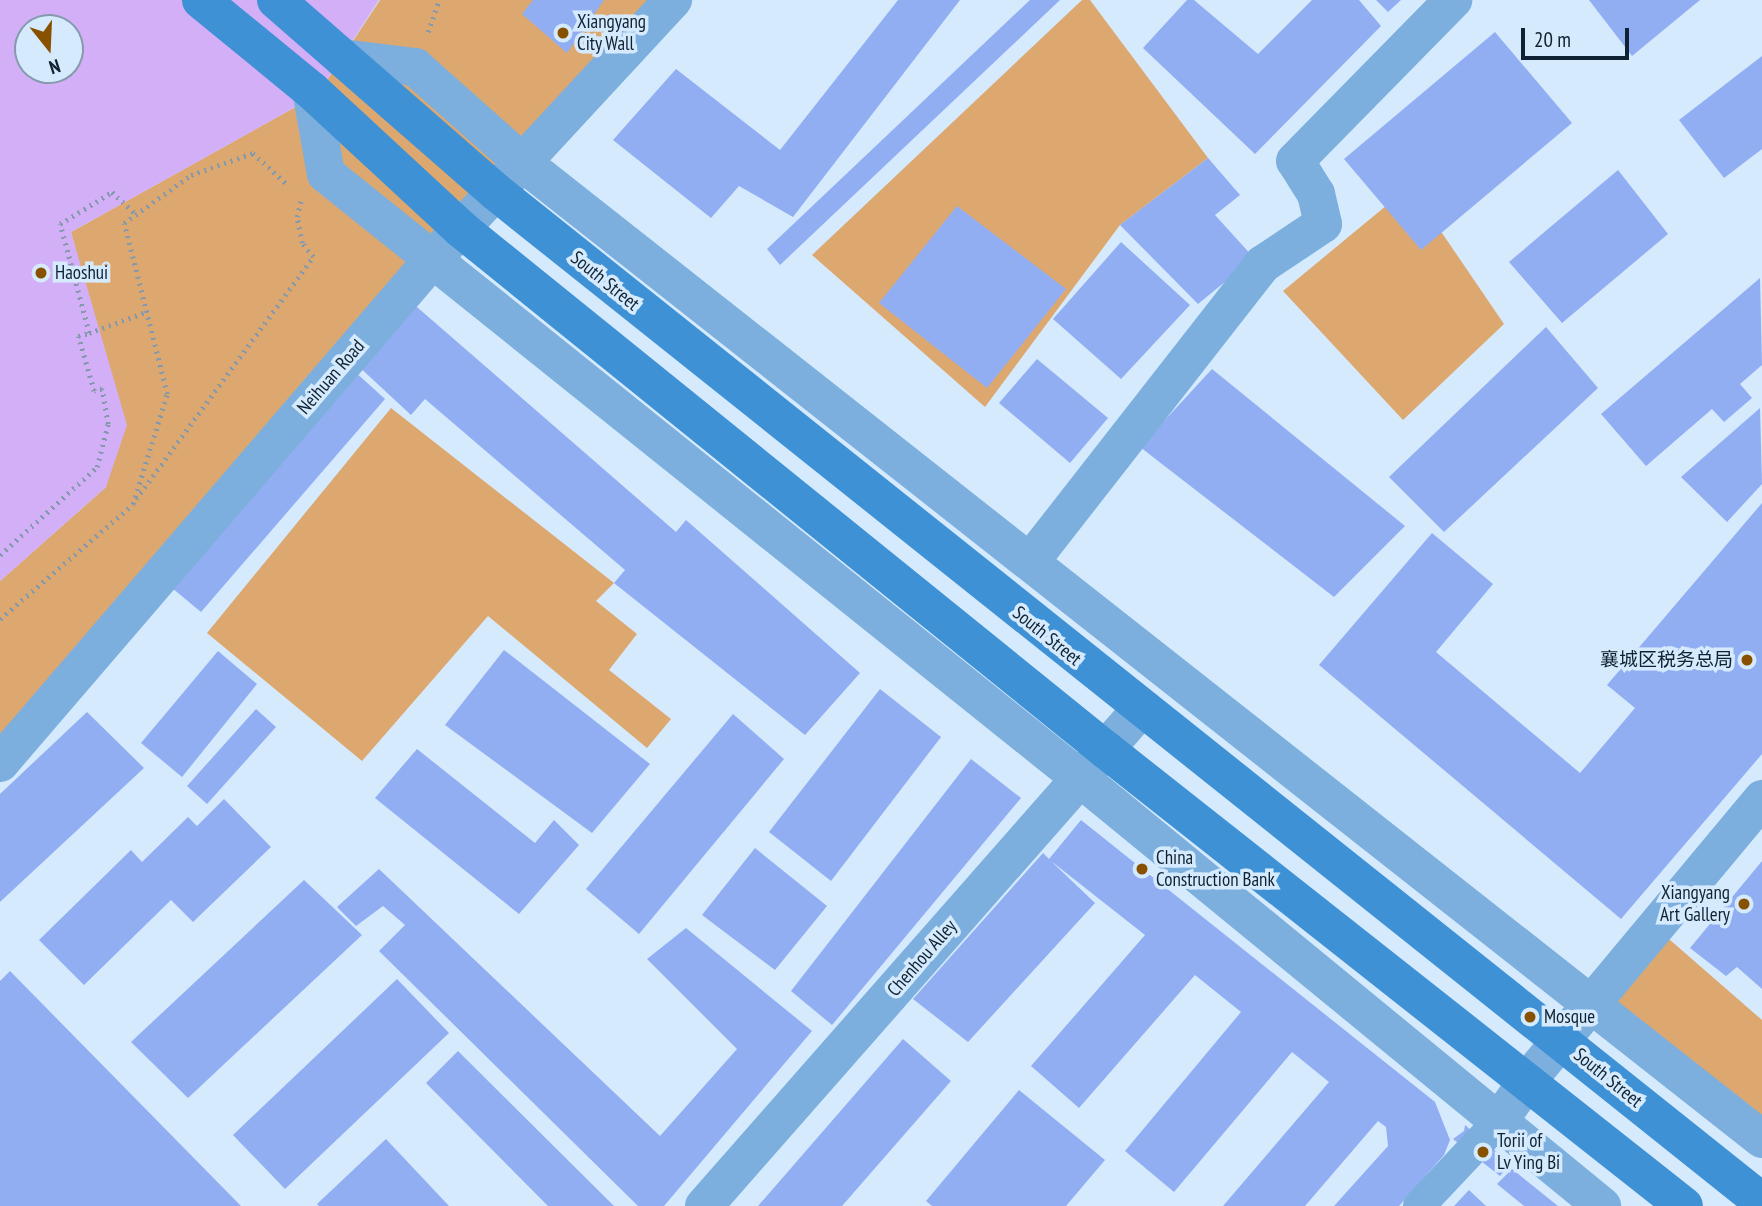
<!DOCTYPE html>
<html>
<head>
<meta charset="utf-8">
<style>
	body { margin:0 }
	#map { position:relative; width:1762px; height:1206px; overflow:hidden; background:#d5eafd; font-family:"PT Sans Narrow","Noto Sans SC",sans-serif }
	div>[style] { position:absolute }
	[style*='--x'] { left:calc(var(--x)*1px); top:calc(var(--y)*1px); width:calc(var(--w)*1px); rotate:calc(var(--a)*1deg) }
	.green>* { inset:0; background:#dda870 }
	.water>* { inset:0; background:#d3aff7 }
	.building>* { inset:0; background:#91aef3 }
	.path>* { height:4.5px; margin-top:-2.25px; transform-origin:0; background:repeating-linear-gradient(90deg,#8499ab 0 2px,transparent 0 7px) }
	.pedestrian>* { height:32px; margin:-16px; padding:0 16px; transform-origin:16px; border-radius:16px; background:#7cafdd }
	.minor>* { height:38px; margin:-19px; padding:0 19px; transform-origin:19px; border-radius:19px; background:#7cafdd }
	.tertiary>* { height:38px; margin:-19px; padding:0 19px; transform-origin:19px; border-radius:19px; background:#7cafdd }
	.secondary>* { height:38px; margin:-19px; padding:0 19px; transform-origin:19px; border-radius:19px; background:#3f91d6 }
	.dots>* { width:19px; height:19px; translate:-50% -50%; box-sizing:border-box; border:4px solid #d5eafd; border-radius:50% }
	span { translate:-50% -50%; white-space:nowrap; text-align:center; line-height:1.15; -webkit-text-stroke:7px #d5eafd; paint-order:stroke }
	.poi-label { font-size:19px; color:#0e2233 }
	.left { translate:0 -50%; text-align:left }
	.right { translate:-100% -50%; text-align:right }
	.street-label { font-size:19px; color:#0e2233 }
	.north { position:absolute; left:14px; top:14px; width:70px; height:70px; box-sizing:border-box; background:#d5eafd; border:2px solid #859aac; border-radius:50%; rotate:162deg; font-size:19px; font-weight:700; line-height:28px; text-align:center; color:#0e2233 }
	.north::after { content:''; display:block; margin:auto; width:24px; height:32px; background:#875100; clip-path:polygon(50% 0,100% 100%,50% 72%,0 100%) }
	.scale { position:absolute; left:1521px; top:28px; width:108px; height:32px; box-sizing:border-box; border:4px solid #0e2233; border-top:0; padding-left:9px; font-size:21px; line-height:24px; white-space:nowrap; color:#0e2233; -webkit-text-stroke:5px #d5eafd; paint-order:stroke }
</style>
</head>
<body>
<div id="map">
	<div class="green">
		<div style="clip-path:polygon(380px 0,673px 0,0 763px,0 581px,106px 487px,93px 314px,71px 232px,317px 95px)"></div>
		<div style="clip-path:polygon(1082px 0,1090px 0,1208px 158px,1120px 225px,985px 407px,812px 255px)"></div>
		<div style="clip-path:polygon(1410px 186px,1504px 324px,1403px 420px,1283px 291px)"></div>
		<div style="clip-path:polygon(391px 408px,614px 583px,596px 601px,637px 634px,609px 670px,671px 719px,647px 748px,488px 616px,362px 761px,207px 633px)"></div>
		<div style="clip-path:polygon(1654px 926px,1762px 1020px,1762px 1141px,1591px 1003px)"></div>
	</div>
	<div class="water">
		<div style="clip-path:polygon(evenodd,0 0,379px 0,317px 95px,71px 232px,127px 425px,106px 487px,0 581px,0 0,28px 28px,70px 28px,70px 70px,28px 70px,28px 28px)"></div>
	</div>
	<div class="building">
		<div style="clip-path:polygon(533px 0,604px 0,567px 53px,522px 14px)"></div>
		<div style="clip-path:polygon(898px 0,960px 0,793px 217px,739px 186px,711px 218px,613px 140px,676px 69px,780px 150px)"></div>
		<div style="clip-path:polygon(1030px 0,1060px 0,780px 265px,767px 249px)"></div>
		<div style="clip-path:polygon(1187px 0,1194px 0,1258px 54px,1312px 0,1359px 0,1381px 26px,1255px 154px,1143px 48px)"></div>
		<div style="clip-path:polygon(1376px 0,1401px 0,1388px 12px)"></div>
		<div style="clip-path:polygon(1589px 0,1700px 0,1632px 56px)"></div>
		<div style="clip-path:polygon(1495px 32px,1572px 123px,1421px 250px,1344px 159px)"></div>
		<div style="clip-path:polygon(1762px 56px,1762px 149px,1724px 178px,1679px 120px)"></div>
		<div style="clip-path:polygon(1208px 158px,1240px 195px,1215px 215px,1254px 258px,1198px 304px,1120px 225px)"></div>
		<div style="clip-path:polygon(1618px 170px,1668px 234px,1562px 323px,1509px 262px)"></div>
		<div style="clip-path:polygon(957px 206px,1066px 289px,987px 388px,879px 303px)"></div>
		<div style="clip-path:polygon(1121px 242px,1190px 305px,1121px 379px,1053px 319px)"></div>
		<div style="clip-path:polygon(1760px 278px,1762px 365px,1740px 384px,1752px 398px,1724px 422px,1712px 409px,1646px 466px,1601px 414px)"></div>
		<div style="clip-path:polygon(410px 301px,676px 532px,686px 520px,860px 673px,805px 735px,614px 583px,625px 570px,425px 399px,411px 415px,355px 363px)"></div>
		<div style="clip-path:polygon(1546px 327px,1598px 388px,1444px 532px,1389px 477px)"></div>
		<div style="clip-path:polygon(1037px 359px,1108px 418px,1070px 463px,999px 403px)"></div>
		<div style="clip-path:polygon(1212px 369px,1405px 526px,1334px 597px,1140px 447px)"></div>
		<div style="clip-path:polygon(353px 370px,385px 399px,201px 612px,166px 583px)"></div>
		<div style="clip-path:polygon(1760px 408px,1762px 484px,1727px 522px,1681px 477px)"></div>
		<div style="clip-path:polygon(1762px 503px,1762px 754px,1621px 919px,1319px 665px,1432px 533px,1493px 584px,1436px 652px,1580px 773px,1635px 708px,1607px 685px)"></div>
		<div style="clip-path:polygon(504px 650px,650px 764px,592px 833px,445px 725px)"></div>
		<div style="clip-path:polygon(218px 651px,257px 684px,182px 777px,141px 743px)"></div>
		<div style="clip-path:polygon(880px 689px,941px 737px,831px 881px,769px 832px)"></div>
		<div style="clip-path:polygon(256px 709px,276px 727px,207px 804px,187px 786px)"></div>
		<div style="clip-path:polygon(87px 712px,144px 768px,0 902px,0 794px)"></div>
		<div style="clip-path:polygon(733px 714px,784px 759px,639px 934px,586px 889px)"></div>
		<div style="clip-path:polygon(417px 749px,535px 843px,554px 820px,579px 845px,519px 914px,375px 798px)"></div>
		<div style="clip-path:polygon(971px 759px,1021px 798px,832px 1025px,791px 991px)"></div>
		<div style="clip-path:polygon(224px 799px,271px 847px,193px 922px,171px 900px,84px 985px,39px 940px,131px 850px,142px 862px,188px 817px,197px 826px)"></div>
		<div style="clip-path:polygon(1081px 820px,1435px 1102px,1450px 1140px,1444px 1155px,1399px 1206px,1334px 1206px,1388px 1146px,1386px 1127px,1378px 1121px,1305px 1206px,1223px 1206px,1329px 1082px,1292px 1052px,1174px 1192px,1125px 1151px,1241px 1012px,1195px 975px,1079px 1108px,1031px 1066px,1145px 935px,1051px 861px,1095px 903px,968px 1042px,913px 999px,1043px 853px,1049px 859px)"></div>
		<div style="clip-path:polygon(755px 848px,827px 906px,775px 970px,702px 915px)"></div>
		<div style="clip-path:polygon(1762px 861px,1762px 989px,1737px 967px,1726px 976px,1690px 948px)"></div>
		<div style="clip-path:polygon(379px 869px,660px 1136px,737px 1049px,647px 959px,686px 928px,812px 1031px,664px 1206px,638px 1206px,379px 951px,405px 925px,383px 906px,356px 926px,337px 907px)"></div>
		<div style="clip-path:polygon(304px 880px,362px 935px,188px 1098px,131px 1042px)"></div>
		<div style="clip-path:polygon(10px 971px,241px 1206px,0 1206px,0 981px)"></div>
		<div style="clip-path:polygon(397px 979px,449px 1033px,285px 1189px,233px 1135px)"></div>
		<div style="clip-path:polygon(903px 1039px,951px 1081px,842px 1206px,758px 1206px)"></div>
		<div style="clip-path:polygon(458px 1051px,614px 1206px,548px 1206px,426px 1083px)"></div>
		<div style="clip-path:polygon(1019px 1090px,1105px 1160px,1066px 1206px,932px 1206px,926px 1201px)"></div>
		<div style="clip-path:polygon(1465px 1125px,1511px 1164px,1500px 1176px,1453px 1139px,1464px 1131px)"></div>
		<div style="clip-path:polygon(386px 1139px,449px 1206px,319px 1206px,317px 1204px)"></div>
		<div style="clip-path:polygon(1512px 1169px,1558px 1206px,1524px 1206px,1497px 1184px)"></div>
		<div style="clip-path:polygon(1469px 1190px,1486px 1206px,1454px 1206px)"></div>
	</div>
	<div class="path">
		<div style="--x:428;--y:32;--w:34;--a:-71"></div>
		<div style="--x:89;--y:333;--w:61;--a:-20.2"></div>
		<div style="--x:136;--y:499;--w:300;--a:-53.8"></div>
		<div style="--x:313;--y:257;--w:18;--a:-128"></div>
		<div style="--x:302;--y:243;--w:26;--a:-101"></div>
		<div style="--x:297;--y:217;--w:17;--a:-77"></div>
		<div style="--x:0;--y:555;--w:131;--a:-42.2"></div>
		<div style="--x:97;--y:467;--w:44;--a:-75.7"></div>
		<div style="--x:108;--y:424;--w:36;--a:-100"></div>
		<div style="--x:102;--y:389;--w:8;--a:166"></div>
		<div style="--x:94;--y:391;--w:57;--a:-106.2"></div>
		<div style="--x:78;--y:336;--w:11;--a:-15"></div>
		<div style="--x:89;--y:333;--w:113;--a:-104.9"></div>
		<div style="--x:60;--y:224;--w:61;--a:-31.6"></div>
		<div style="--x:112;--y:192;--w:33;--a:43"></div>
		<div style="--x:0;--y:619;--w:176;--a:-40.8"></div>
		<div style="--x:133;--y:504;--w:115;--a:-72.8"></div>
		<div style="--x:167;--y:394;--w:176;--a:-104.1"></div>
		<div style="--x:124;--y:223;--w:82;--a:-35.6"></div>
		<div style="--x:191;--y:175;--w:66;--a:-19.5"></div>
		<div style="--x:253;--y:153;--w:49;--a:42.5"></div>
	</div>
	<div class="pedestrian">
		<div style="--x:1419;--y:1206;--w:117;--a:-46.7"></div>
	</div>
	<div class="minor">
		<div style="--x:1030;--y:562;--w:378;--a:-52"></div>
		<div style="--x:1263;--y:264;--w:72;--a:-33.7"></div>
		<div style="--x:1323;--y:224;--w:31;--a:-103"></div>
		<div style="--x:1316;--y:194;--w:39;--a:-122"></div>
		<div style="--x:1295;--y:161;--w:226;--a:-45.5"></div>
		<div style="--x:1499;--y:1121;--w:50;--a:-54.7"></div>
		<div style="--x:1528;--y:1080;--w:366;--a:-50.2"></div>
		<div style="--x:704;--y:1206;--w:660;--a:-48.68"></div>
	</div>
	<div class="tertiary">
		<div style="--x:342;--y:58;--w:74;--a:7"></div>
		<div style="--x:415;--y:67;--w:144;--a:41.6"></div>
		<div style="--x:523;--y:163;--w:1577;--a:38.23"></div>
		<div style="--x:311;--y:90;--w:85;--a:79.9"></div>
		<div style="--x:326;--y:174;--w:967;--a:38.71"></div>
		<div style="--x:1081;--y:779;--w:674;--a:39.34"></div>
		<div style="--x:0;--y:763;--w:663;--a:-49.34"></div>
		<div style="--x:432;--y:260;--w:355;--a:-47.2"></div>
	</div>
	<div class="secondary">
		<div style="--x:201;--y:0;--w:142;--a:39.3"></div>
		<div style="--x:311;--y:90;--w:205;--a:42.8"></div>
		<div style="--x:461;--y:229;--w:829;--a:38.93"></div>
		<div style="--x:1106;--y:750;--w:736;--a:38.27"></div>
		<div style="--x:276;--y:0;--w:292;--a:41.1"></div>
		<div style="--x:496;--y:192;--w:1620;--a:38.58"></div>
	</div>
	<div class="dots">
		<div style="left:563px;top:33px;background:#875100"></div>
		<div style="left:41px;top:273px;background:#875100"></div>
		<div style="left:1747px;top:660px;background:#875100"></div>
		<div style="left:1142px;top:869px;background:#875100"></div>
		<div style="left:1744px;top:904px;background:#875100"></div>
		<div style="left:1530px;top:1017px;background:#875100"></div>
		<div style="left:1483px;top:1152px;background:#875100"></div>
	</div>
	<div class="poi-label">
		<span class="left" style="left:577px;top:33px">Xiangyang<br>City Wall</span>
		<span class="left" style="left:55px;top:273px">Haoshui</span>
		<span class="right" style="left:1733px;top:660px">襄城区税务总局</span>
		<span class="left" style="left:1156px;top:869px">China<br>Construction Bank</span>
		<span class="right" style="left:1730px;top:904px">Xiangyang<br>Art Gallery</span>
		<span class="left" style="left:1544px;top:1017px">Mosque</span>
		<span class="left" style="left:1497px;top:1152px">Torii of<br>Lv Ying Bi</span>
	</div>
	<div class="street-label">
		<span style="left:605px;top:281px;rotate:39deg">South Street</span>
		<span style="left:331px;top:377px;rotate:-49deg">Neihuan Road</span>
		<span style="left:1047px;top:636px;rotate:39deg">South Street</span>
		<span style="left:922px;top:958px;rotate:-49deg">Chenhou Alley</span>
		<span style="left:1608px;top:1078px;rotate:39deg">South Street</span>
	</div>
	<div class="north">N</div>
	<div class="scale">20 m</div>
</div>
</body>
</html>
